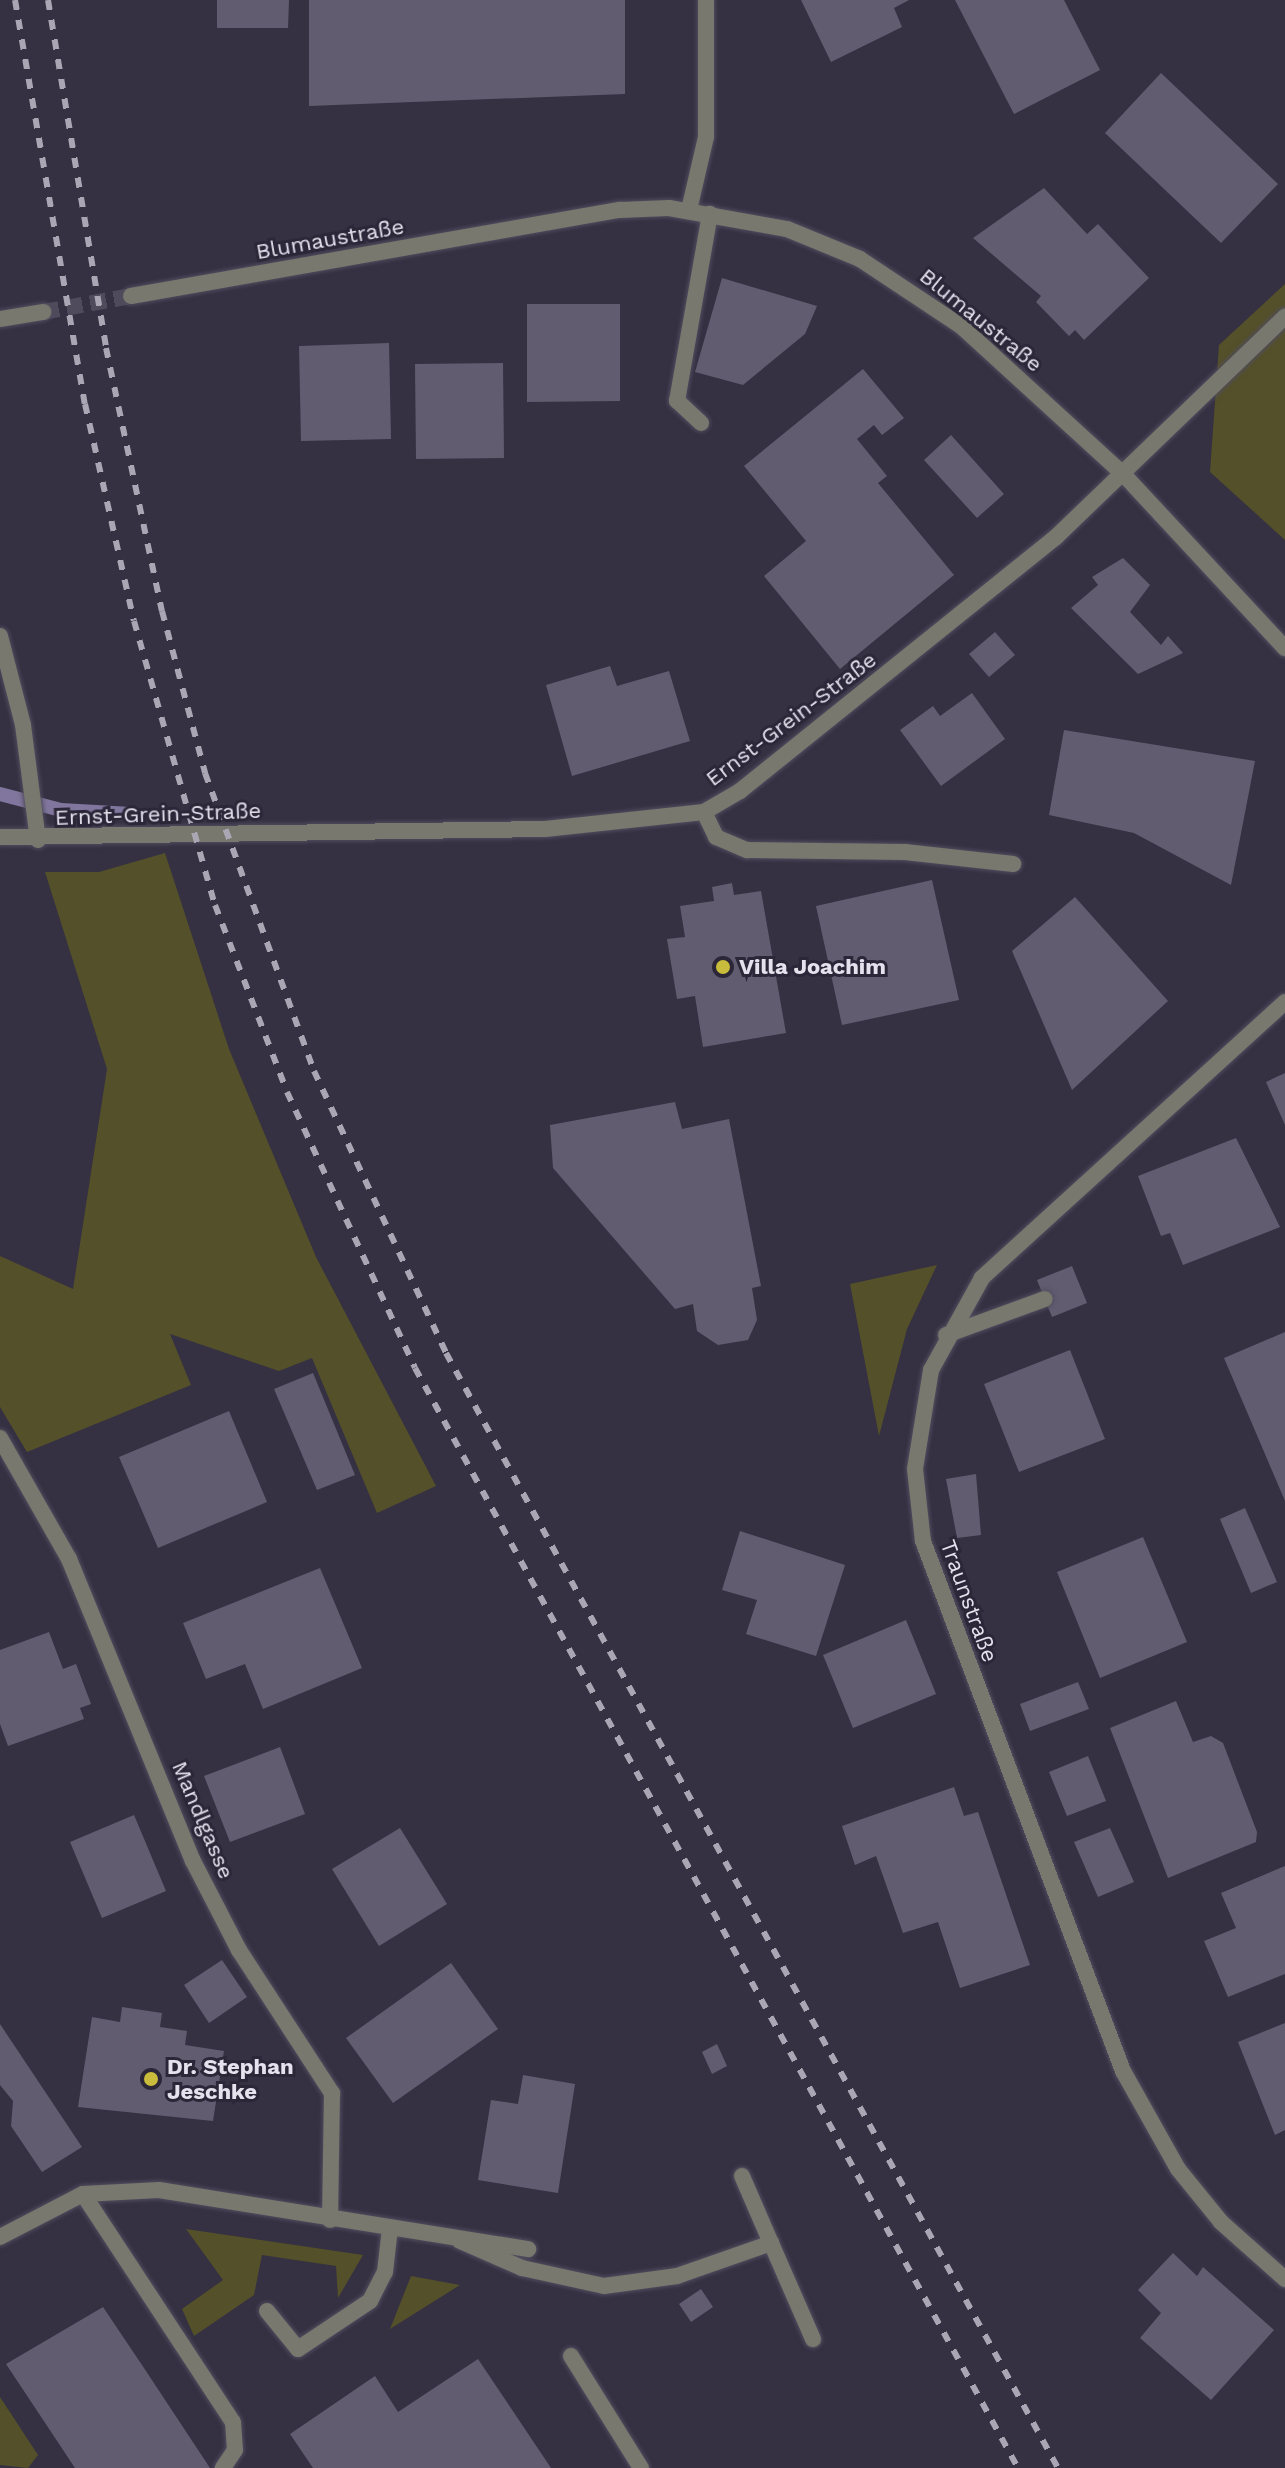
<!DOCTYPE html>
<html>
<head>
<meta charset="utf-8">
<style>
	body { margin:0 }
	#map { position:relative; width:1285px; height:2468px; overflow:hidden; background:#353042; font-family:"Work Sans",sans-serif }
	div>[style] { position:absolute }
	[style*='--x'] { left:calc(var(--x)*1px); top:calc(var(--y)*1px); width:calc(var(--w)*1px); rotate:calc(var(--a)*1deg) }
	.green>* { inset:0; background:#545029 }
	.stream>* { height:14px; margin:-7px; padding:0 7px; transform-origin:7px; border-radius:7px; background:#81769d }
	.building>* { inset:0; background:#625c71 }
	.street-tunnel>* { height:16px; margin-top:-8px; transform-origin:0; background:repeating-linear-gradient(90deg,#4f4b5c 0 16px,transparent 0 24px) }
	.roads { filter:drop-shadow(0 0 2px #514c5e) drop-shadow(0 0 2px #514c5e) }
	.lane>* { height:16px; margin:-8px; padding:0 8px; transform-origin:8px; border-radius:8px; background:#78786e }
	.street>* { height:16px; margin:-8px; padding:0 8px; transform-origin:8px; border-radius:8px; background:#78786e }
	.rail>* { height:6px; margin-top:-3px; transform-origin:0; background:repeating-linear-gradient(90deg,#aaa6b4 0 10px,transparent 0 20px) }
	.dots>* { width:22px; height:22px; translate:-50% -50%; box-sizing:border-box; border:4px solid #2b2638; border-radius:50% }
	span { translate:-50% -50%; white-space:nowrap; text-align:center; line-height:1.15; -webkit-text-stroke:6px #2b2638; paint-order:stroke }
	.street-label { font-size:22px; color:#e5e2ee }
	.poi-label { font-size:22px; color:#e5e2ee; font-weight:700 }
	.left { translate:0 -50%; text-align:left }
</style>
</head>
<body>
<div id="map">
	<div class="green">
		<div style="clip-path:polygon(1285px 284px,1285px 540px,1210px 472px,1219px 345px)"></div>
		<div style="clip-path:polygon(165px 853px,229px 1049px,316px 1257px,436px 1486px,377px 1513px,312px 1358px,279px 1371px,170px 1334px,191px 1385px,27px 1452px,0 1407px,0 1256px,73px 1289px,107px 1069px,45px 872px,99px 872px)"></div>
		<div style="clip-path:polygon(937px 1265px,907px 1329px,879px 1436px,850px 1284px)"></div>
		<div style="clip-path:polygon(186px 2229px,363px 2255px,338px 2298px,336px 2266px,262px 2255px,254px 2295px,194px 2336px,182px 2309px,223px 2280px)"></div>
		<div style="clip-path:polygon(411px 2276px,460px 2285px,390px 2329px)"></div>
		<div style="clip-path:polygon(0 2397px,38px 2455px,28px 2468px,0 2465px)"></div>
	</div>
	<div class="stream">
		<div style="--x:0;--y:794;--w:63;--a:14.7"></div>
		<div style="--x:61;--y:810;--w:70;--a:3.3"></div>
	</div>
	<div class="building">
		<div style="clip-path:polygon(217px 0,289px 0,288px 28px,217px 28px)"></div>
		<div style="clip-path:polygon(309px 0,625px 0,625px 94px,309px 106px)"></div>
		<div style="clip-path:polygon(801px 0,909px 0,894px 8px,902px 27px,831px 62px)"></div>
		<div style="clip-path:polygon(955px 0,1064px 0,1100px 70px,1014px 114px)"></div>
		<div style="clip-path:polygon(1161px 73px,1278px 184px,1221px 243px,1105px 133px)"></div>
		<div style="clip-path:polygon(1044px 188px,1087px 234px,1098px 224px,1149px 278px,1084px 340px,1075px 330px,1069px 336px,1036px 302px,1041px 296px,973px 238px)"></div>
		<div style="clip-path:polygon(722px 278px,817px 306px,805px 334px,743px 385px,695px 372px)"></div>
		<div style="clip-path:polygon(527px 304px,620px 304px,620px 401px,527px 402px)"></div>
		<div style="clip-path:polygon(389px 343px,391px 439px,301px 441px,299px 346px)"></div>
		<div style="clip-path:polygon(503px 363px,504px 458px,416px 459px,415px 364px)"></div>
		<div style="clip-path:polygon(863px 369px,904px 418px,882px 435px,874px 425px,857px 439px,887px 476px,878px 483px,954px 575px,840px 669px,764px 576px,806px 541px,744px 466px)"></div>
		<div style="clip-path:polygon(951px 435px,1004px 494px,977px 518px,924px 460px)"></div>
		<div style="clip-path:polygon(1123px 558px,1150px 585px,1130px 612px,1161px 645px,1168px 636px,1183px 653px,1138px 674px,1071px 608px,1098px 585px,1092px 577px)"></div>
		<div style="clip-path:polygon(995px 632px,1015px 655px,989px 677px,969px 654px)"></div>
		<div style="clip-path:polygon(610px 666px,617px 686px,669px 671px,690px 741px,572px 776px,546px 685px)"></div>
		<div style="clip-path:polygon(972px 693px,1005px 739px,941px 786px,900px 730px,933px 706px,940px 716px)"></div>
		<div style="clip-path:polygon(1064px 730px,1255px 761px,1231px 885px,1134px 833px,1049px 815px)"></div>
		<div style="clip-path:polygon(932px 880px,959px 1000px,842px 1025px,816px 906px)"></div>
		<div style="clip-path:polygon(732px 883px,734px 895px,761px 891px,786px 1033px,703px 1047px,695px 996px,677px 999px,667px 939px,685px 937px,680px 906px,714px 901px,712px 887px)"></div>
		<div style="clip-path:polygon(1075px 897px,1168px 1001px,1072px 1090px,1012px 951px)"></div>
		<div style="clip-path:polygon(1285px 1073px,1285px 1125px,1266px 1082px)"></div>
		<div style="clip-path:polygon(675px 1102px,682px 1129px,729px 1119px,761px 1286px,752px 1288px,757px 1320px,748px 1340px,718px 1345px,697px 1331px,693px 1304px,675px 1309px,553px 1168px,550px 1125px)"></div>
		<div style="clip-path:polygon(1236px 1138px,1280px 1227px,1183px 1265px,1170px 1233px,1161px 1236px,1138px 1176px)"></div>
		<div style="clip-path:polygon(1072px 1266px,1087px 1303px,1052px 1317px,1037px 1280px)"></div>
		<div style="clip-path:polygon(1285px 1332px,1285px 1501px,1224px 1358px)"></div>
		<div style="clip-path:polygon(1070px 1350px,1105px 1439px,1019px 1472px,984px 1384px)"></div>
		<div style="clip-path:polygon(313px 1373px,355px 1475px,317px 1490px,274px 1389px)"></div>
		<div style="clip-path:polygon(229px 1411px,267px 1502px,158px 1548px,119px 1457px)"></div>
		<div style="clip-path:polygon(976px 1474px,981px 1535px,957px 1538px,946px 1479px)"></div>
		<div style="clip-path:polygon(1245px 1508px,1277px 1582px,1251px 1593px,1220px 1519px)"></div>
		<div style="clip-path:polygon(740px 1531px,845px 1565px,816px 1656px,746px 1634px,757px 1600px,722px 1590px)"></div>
		<div style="clip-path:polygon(1143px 1537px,1187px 1642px,1100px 1678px,1057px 1572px)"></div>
		<div style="clip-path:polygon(320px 1568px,362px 1668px,263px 1709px,245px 1664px,206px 1679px,183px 1623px)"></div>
		<div style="clip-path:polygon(906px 1620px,936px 1694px,853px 1728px,823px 1655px)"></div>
		<div style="clip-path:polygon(49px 1632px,63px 1669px,76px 1664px,91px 1704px,80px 1708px,84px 1719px,8px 1746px,0 1724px,0 1650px)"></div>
		<div style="clip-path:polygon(1078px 1682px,1089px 1709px,1030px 1731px,1020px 1704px)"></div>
		<div style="clip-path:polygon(1176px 1701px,1193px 1742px,1211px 1736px,1223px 1743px,1257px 1832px,1256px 1842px,1168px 1878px,1110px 1728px)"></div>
		<div style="clip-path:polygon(280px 1747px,305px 1814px,230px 1842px,204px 1776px)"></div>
		<div style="clip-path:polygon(1088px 1756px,1106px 1801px,1067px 1816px,1049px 1772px)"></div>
		<div style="clip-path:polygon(954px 1787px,964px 1816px,978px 1812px,1030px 1965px,960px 1988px,938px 1922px,903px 1933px,876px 1856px,855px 1865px,842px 1826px)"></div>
		<div style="clip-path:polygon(134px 1815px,166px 1891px,102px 1918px,70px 1842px)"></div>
		<div style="clip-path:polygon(400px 1828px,447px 1904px,379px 1946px,332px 1869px)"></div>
		<div style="clip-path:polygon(1110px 1828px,1134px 1882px,1098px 1897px,1074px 1842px)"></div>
		<div style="clip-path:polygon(1285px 1866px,1285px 1974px,1228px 1997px,1204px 1941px,1236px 1928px,1221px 1893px)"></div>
		<div style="clip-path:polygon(222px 1960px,247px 1997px,209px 2023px,184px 1985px)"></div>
		<div style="clip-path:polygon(451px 1963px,498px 2029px,393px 2103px,346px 2038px)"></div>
		<div style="clip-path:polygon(122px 2007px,162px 2013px,160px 2027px,187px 2031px,185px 2045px,224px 2051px,213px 2121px,78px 2107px,92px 2017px,120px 2022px)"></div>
		<div style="clip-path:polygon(1285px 2023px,1285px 2130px,1275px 2135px,1238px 2042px)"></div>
		<div style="clip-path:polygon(0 2024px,82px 2147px,42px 2172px,11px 2126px,13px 2101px,0 2085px)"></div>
		<div style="clip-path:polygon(717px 2044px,727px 2066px,712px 2074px,702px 2052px)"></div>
		<div style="clip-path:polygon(523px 2075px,575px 2084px,558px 2193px,478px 2180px,491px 2100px,518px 2104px)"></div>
		<div style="clip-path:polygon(1173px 2253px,1197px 2276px,1203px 2267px,1274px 2330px,1211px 2400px,1140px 2338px,1161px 2313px,1138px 2290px)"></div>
		<div style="clip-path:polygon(701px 2289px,713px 2307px,691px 2322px,679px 2304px)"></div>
		<div style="clip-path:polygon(103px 2307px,142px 2365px,210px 2468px,75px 2468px,6px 2364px)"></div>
		<div style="clip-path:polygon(478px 2359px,551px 2468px,313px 2468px,290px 2434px,375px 2376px,398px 2412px)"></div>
	</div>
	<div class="street-tunnel">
		<div style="--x:43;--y:312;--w:89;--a:-10.3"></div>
	</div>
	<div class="roads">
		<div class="lane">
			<div style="--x:701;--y:423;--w:33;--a:-137"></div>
			<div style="--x:677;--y:401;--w:190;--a:-80"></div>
			<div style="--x:0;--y:636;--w:92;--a:75.5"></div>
			<div style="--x:23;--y:725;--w:116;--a:82.6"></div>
			<div style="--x:704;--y:812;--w:28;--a:64"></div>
			<div style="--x:716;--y:837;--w:34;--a:23"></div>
			<div style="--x:747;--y:850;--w:158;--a:0.7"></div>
			<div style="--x:905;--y:852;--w:109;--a:6.3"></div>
			<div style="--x:946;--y:1335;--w:105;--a:-20"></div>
			<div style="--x:742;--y:2176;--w:73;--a:66.6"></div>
			<div style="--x:83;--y:2194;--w:273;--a:56.7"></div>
			<div style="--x:233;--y:2422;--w:28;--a:86"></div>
			<div style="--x:235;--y:2450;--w:22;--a:124"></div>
			<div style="--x:460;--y:2241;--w:68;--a:23.5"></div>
			<div style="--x:522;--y:2268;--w:84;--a:12.4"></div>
			<div style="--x:604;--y:2286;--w:74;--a:-7.8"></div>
			<div style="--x:677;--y:2276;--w:100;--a:-19.3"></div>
			<div style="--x:771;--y:2243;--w:105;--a:66.4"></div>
			<div style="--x:267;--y:2311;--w:49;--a:50.8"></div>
			<div style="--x:298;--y:2349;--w:87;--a:-33.7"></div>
			<div style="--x:370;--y:2301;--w:33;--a:-63"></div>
			<div style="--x:385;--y:2272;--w:44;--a:-83.5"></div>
			<div style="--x:571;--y:2356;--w:132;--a:58"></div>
		</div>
		<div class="street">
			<div style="--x:689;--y:210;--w:75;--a:-76.9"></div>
			<div style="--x:706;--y:137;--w:137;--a:-90"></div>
			<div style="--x:131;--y:296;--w:497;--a:-10"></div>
			<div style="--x:620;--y:210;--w:49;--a:-2.3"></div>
			<div style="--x:669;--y:208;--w:120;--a:10.1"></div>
			<div style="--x:787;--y:229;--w:79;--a:22.3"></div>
			<div style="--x:860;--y:259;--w:121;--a:33.6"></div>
			<div style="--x:961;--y:326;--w:222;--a:42.4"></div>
			<div style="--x:1125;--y:476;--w:235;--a:47.1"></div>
			<div style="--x:0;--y:319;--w:44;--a:-9.2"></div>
			<div style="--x:0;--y:837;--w:545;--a:-0.84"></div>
			<div style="--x:545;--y:829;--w:160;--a:-6.1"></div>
			<div style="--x:704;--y:812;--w:42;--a:-30.3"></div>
			<div style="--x:740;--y:791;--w:405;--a:-38.8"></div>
			<div style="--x:1056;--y:537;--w:318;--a:-43.9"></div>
			<div style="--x:1285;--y:1002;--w:410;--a:137.7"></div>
			<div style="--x:982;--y:1278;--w:105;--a:119"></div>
			<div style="--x:931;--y:1370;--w:100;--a:99.2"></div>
			<div style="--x:915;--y:1469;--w:72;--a:83.7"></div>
			<div style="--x:923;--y:1541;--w:566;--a:69.33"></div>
			<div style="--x:1123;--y:2071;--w:112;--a:60.7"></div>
			<div style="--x:1178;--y:2169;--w:68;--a:50.9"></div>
			<div style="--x:1221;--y:2222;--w:86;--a:41.7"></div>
			<div style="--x:0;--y:1438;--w:139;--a:60.3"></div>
			<div style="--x:69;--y:1559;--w:326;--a:67.7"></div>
			<div style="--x:193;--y:1861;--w:100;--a:62.7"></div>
			<div style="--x:239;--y:1950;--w:171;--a:57"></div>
			<div style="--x:332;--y:2093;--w:127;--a:90.9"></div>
			<div style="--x:0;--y:2237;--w:93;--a:-27.4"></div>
			<div style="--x:83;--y:2194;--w:76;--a:-3"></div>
			<div style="--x:159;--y:2190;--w:374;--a:9.1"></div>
		</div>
	</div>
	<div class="rail">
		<div style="--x:15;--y:0;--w:410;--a:80.2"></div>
		<div style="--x:85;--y:404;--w:222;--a:77.3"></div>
		<div style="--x:134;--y:621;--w:295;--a:74.1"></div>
		<div style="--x:215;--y:905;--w:200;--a:68.9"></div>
		<div style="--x:287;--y:1092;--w:304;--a:65.1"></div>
		<div style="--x:415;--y:1368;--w:1254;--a:61.27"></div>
		<div style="--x:48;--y:0;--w:353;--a:80.5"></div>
		<div style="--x:106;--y:348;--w:269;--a:78"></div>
		<div style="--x:162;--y:611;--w:168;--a:75.1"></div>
		<div style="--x:205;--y:773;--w:317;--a:69.9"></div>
		<div style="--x:314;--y:1071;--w:311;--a:64.9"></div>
		<div style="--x:446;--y:1353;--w:1272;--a:61.24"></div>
	</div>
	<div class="dots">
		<div style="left:723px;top:967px;background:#c9bb3b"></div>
		<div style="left:151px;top:2079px;background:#c9bb3b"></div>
	</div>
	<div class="street-label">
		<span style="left:330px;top:239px;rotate:-10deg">Blumaustraße</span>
		<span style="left:981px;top:320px;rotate:39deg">Blumaustraße</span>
		<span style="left:791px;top:719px;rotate:-37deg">Ernst-Grein-Straße</span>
		<span style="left:158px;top:814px;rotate:-2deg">Ernst-Grein-Straße</span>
		<span style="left:969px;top:1601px;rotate:70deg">Traunstraße</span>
		<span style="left:203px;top:1820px;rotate:67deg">Mandlgasse</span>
	</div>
	<div class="poi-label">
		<span class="left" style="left:739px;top:967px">Villa Joachim</span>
		<span class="left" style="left:167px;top:2079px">Dr. Stephan<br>Jeschke</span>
	</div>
</div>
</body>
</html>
